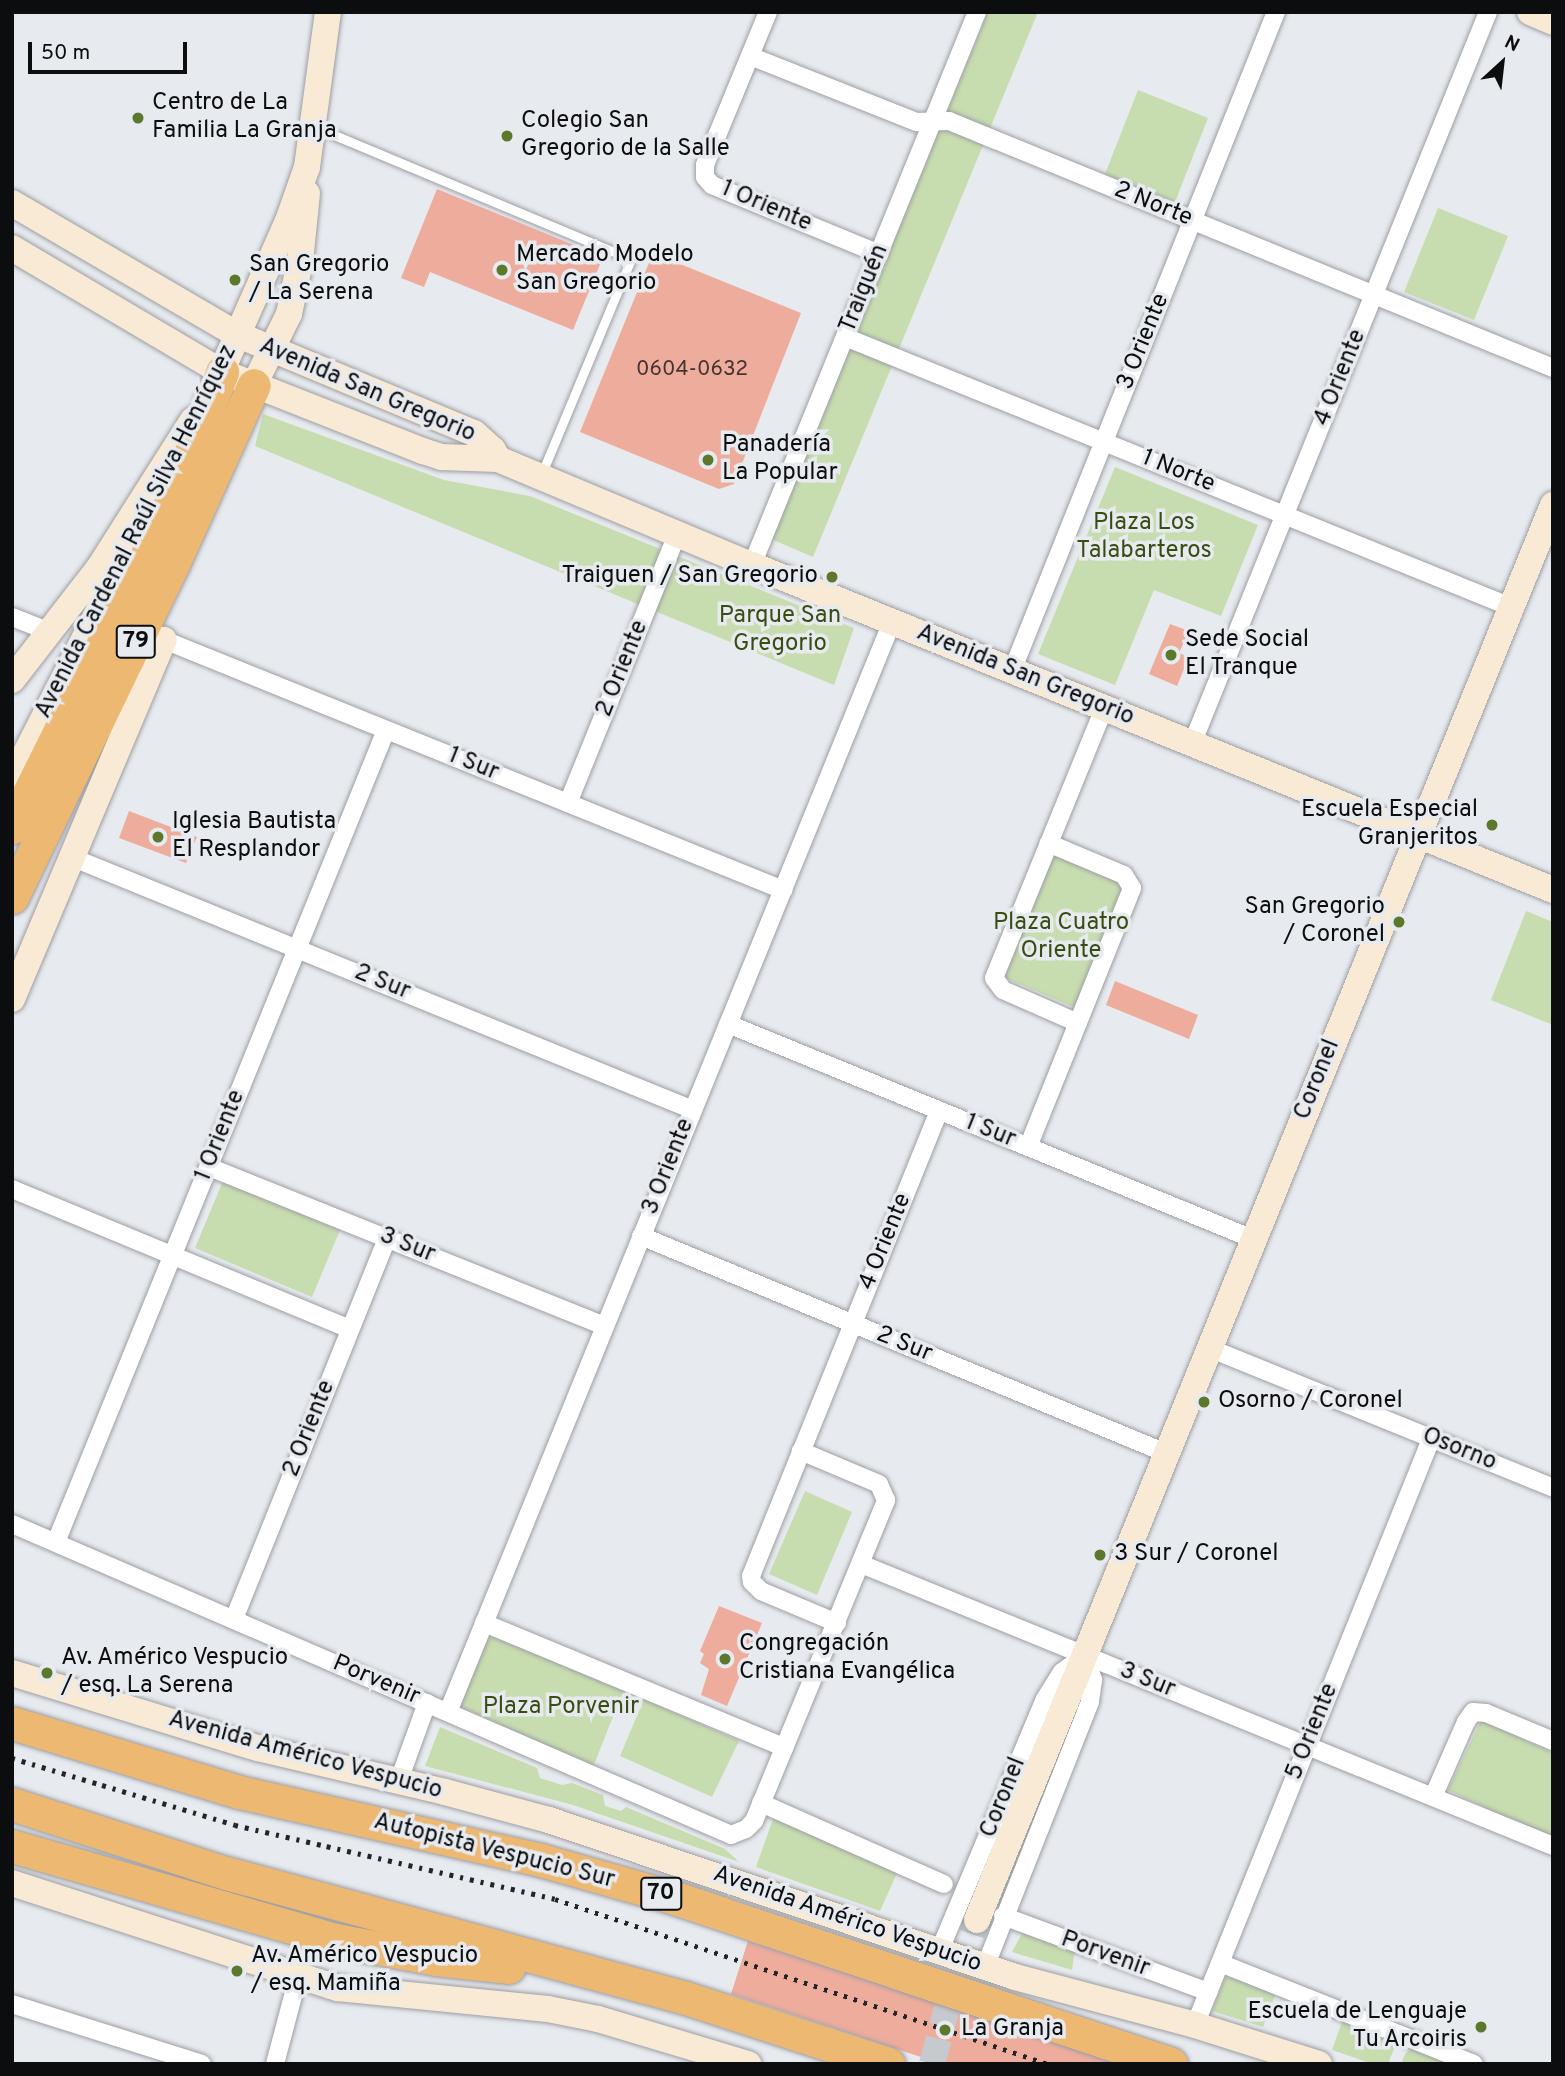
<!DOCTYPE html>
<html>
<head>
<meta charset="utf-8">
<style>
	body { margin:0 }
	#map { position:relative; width:1565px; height:2076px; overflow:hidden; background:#e7eaef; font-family:Overpass,sans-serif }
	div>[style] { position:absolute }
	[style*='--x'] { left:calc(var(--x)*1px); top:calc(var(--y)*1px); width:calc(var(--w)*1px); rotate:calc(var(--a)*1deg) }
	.green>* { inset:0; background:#c8ddaf }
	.building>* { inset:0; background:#eeac9d }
	.secondary-tunnel>* { height:26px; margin-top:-13px; transform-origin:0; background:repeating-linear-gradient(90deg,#c6c9cd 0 26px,transparent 0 39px) }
	.roads { filter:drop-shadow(0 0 2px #9c9ea3) drop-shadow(0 0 2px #9c9ea3) }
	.lane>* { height:9px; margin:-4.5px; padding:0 4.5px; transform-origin:4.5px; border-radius:4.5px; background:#fff }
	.street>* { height:18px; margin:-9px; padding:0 9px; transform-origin:9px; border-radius:9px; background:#fff }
	.secondary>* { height:26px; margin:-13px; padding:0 13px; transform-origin:13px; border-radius:13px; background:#f9ead5 }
	.highway>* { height:33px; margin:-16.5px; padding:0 16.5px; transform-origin:16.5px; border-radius:16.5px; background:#ecb872 }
	.rail>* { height:5px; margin-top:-2.5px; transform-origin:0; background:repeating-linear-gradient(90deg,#222426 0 3.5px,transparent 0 10.5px) }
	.dots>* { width:19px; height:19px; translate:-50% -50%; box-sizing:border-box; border:4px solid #e7eaef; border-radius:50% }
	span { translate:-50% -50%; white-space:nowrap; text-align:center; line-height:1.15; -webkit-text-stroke:7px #e7eaef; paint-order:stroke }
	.number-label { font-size:21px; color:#443532 }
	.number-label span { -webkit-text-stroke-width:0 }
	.shield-label span { padding:2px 5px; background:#e7eaef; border:2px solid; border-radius:5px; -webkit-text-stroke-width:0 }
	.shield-label { font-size:23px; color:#0c0d0f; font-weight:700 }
	.poi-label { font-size:24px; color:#0c0d0f }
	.left { translate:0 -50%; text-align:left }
	.right { translate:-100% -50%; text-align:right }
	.street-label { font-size:24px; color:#0c0d0f }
	.park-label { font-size:24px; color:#374d11 }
	.frame { position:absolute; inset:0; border:14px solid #0c0d0f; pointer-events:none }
	.north { position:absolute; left:1467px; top:28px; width:70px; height:70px; -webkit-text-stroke:5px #e7eaef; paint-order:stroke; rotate:27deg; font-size:19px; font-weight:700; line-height:28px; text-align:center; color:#0c0d0f }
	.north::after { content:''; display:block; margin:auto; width:24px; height:32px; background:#0c0d0f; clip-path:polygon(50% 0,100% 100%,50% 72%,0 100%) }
	.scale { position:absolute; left:28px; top:42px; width:159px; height:32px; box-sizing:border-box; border:4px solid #0c0d0f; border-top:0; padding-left:9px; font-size:21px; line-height:24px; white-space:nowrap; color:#0c0d0f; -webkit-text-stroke:5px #e7eaef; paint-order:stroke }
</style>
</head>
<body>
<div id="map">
	<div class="green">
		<div style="clip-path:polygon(988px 12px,1038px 12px,813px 557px,771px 539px)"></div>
		<div style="clip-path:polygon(1138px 90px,1208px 118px,1175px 202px,1105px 174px)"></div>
		<div style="clip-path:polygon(1438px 208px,1508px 236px,1474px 320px,1404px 292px)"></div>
		<div style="clip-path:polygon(263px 414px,444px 480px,530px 496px,854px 628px,834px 685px,255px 446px)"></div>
		<div style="clip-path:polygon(1115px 467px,1258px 525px,1221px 616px,1154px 590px,1115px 685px,1038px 654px)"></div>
		<div style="clip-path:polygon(1056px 852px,1121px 879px,1124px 890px,1076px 1008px,1001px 976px)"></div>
		<div style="clip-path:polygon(1526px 911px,1553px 922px,1553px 1025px,1491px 1000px)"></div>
		<div style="clip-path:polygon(223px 1181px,340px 1230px,312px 1297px,195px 1248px)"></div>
		<div style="clip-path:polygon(805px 1491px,852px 1512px,817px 1595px,769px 1574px)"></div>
		<div style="clip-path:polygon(496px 1636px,624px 1689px,593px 1767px,461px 1707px,460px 1700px,487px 1640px)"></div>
		<div style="clip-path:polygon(644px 1699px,739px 1741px,712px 1797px,620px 1756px)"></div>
		<div style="clip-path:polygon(1481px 1720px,1553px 1753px,1553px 1839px,1448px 1790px)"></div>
		<div style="clip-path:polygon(440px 1727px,537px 1768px,540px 1778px,562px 1785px,572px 1783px,603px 1795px,605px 1806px,621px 1811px,626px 1807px,725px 1849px,739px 1862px,573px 1805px,425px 1766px)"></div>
		<div style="clip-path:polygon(774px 1816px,898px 1871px,880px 1911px,756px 1867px)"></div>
		<div style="clip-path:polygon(1025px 1928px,1075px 1948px,1072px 1970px,1012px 1952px)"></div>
		<div style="clip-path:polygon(1234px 1977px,1276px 1993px,1263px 2027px,1212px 2011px,1225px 1978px)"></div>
		<div style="clip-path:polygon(1343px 2019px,1390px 2039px,1394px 2049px,1388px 2064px,1373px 2064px,1332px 2050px)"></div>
		<div style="clip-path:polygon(1412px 2047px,1454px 2064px,1401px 2064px,1405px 2054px)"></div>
	</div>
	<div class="building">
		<div style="clip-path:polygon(437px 189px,603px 257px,573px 330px,430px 272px,424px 287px,401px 278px)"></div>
		<div style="clip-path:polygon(653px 253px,801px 313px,734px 484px,719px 489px,580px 432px)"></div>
		<div style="clip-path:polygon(1170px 624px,1189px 631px,1179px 653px,1189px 657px,1177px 686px,1149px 674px)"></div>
		<div style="clip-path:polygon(129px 811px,197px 837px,186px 863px,119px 838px)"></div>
		<div style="clip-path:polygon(1115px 981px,1198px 1015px,1189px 1039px,1106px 1005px)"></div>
		<div style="clip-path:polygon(719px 1606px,762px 1623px,727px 1706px,701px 1695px,709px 1669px,700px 1663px,704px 1654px,700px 1651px)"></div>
		<div style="clip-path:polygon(748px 1941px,962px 2011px,1119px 2064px,942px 2064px,731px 1994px)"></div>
	</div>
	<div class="secondary-tunnel">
		<div style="--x:932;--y:2064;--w:58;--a:-75"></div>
		<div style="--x:947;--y:2008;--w:93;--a:-71.2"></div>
	</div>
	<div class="roads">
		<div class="lane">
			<div style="--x:315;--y:127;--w:342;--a:22.7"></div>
			<div style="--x:631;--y:259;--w:234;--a:112.6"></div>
		</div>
		<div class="street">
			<div style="--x:768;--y:12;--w:165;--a:112.4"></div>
			<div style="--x:705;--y:165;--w:12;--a:90"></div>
			<div style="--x:705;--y:177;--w:11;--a:49"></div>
			<div style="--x:712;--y:185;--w:181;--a:22.4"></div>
			<div style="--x:750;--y:56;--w:180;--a:21.6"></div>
			<div style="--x:917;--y:122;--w:32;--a:-2"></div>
			<div style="--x:949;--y:121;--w:653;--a:22.24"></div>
			<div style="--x:845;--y:337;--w:719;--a:22.07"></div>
			<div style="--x:752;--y:565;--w:597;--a:-67.86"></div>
			<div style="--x:12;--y:617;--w:41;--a:21.5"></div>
			<div style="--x:164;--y:640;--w:668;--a:21.99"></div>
			<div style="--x:1012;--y:671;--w:710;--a:-68.17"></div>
			<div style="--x:1192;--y:744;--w:790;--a:-67.98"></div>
			<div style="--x:568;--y:803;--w:290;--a:-67.9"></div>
			<div style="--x:71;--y:857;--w:671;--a:22.13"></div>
			<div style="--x:1078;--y:1023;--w:82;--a:-156.3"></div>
			<div style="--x:1003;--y:990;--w:15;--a:-127"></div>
			<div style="--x:994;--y:978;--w:292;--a:-67.8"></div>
			<div style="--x:728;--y:1024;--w:567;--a:22.27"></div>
			<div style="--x:1028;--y:1147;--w:279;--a:-68.1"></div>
			<div style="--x:1132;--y:888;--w:15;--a:-122"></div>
			<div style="--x:1124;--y:875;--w:82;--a:-157.2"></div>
			<div style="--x:209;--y:1167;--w:426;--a:21.9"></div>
			<div style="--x:12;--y:1189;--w:366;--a:22.5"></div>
			<div style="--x:641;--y:1236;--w:568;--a:22.46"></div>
			<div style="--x:1209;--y:1348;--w:371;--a:22.1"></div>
			<div style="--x:12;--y:1524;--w:783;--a:23.39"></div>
			<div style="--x:731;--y:1835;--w:16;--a:-22"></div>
			<div style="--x:746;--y:1829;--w:11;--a:-45"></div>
			<div style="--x:754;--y:1821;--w:347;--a:-67.6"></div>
			<div style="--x:886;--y:1500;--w:17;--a:-114"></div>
			<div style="--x:879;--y:1484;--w:85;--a:-157.1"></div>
			<div style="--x:56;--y:1542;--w:876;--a:-67.88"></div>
			<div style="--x:861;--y:1564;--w:747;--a:22.17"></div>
			<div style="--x:234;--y:1619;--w:410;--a:-68.1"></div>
			<div style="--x:484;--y:1623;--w:325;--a:22.5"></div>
			<div style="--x:837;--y:1623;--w:82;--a:-157.2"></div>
			<div style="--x:761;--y:1591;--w:13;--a:-135"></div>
			<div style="--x:752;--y:1582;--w:6;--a:-99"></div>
			<div style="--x:751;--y:1576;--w:502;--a:-67.99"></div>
			<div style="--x:448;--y:1712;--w:1177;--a:-67.84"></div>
			<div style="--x:398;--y:1783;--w:85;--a:-70.1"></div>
			<div style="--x:1433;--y:1797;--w:82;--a:-66.3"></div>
			<div style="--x:1466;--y:1722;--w:12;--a:-55"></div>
			<div style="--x:1473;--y:1712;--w:13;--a:4"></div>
			<div style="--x:1486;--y:1713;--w:73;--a:22.7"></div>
			<div style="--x:761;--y:1803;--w:200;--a:23.9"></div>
			<div style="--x:1003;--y:1916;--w:219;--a:20.3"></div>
			<div style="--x:939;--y:1952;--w:274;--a:-67.3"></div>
			<div style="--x:1045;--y:1699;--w:32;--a:-58"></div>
			<div style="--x:1062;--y:1672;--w:27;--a:-36"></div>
			<div style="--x:1084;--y:1656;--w:26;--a:69"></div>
			<div style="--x:1093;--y:1680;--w:22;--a:98"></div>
			<div style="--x:1090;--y:1702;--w:285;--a:111.6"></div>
			<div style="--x:1220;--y:1963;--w:273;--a:21.7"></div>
			<div style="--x:12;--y:2004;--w:199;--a:17.5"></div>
			<div style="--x:1195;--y:2025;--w:632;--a:-68.06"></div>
			<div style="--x:275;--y:2064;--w:90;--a:-75.2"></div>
		</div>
		<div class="secondary">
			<div style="--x:1530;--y:12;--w:25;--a:23"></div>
			<div style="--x:12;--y:203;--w:259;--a:30.3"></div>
			<div style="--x:236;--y:334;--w:258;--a:22.6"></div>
			<div style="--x:474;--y:433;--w:25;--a:42"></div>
			<div style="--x:493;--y:450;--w:10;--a:61"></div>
			<div style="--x:12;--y:248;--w:244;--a:30.6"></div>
			<div style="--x:222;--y:372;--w:216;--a:21.5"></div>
			<div style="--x:423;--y:451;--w:19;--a:18"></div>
			<div style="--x:441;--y:457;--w:57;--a:2"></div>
			<div style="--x:498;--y:459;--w:275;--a:22.7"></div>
			<div style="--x:752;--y:565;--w:864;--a:22.08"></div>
			<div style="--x:254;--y:385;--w:79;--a:-63.8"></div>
			<div style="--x:289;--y:314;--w:53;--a:-78.1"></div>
			<div style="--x:300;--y:262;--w:69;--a:-84.2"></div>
			<div style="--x:215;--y:386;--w:184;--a:-66.2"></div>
			<div style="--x:289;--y:218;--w:54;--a:-70.6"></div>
			<div style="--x:307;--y:167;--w:156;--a:-82.3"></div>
			<div style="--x:12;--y:680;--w:142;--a:-52.2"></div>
			<div style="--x:99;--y:568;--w:175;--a:-57.6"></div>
			<div style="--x:12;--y:780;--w:310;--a:-62.9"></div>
			<div style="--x:12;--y:999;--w:390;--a:-67.1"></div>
			<div style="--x:12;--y:1673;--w:257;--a:17"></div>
			<div style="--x:258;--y:1748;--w:192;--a:13.2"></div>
			<div style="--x:445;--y:1792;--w:108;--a:15.1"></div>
			<div style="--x:549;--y:1820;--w:492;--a:18.6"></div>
			<div style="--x:1015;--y:1977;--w:186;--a:14.9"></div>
			<div style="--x:1195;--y:2025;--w:130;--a:17.5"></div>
			<div style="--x:12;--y:1883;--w:342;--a:17.9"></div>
			<div style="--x:338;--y:1988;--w:211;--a:5.7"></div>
			<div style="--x:548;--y:2009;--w:51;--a:11.3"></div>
			<div style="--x:598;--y:2019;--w:157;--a:16.7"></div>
			<div style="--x:977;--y:1920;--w:1528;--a:-67.85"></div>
		</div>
		<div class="highway">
			<div style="--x:12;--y:827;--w:295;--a:-63.6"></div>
			<div style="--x:143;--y:563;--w:80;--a:-65.7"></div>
			<div style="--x:176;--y:490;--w:127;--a:-68.7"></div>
			<div style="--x:12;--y:897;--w:370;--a:-64.2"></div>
			<div style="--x:173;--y:564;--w:196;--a:-65.7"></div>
			<div style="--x:12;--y:1723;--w:237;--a:16.9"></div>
			<div style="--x:239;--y:1792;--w:310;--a:12.7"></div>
			<div style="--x:541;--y:1860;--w:139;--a:15.8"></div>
			<div style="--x:675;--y:1898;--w:523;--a:18.5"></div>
			<div style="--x:12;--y:1804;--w:225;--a:17.9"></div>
			<div style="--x:226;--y:1873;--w:477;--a:15.2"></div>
			<div style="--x:686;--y:1998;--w:213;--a:18.1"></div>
			<div style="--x:12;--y:1846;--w:337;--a:16.2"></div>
			<div style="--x:336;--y:1940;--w:102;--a:10.8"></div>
			<div style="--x:436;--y:1959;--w:73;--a:6.3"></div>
		</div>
	</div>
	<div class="rail">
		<div style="--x:12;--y:1758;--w:233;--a:16.7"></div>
		<div style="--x:235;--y:1825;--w:328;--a:13"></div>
		<div style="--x:555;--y:1899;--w:520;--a:18.5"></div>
	</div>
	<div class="dots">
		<div style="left:138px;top:118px;background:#5b782c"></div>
		<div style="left:507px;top:136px;background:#5b782c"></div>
		<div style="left:502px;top:270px;background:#5b782c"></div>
		<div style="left:235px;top:280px;background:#5b782c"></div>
		<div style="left:708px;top:460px;background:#5b782c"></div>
		<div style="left:832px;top:577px;background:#5b782c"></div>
		<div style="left:1171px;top:655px;background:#5b782c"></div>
		<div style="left:1492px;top:825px;background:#5b782c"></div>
		<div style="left:158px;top:837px;background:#5b782c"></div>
		<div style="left:1399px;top:922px;background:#5b782c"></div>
		<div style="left:1204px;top:1402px;background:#5b782c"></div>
		<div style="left:1100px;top:1555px;background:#5b782c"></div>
		<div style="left:725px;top:1659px;background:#5b782c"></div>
		<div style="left:47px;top:1673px;background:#5b782c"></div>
		<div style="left:237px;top:1971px;background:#5b782c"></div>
		<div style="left:1481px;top:2027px;background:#5b782c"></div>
		<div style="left:945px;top:2030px;background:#5b782c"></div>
	</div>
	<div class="number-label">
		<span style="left:692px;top:370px">0604-0632</span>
	</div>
	<div class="shield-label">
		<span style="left:136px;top:642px">79</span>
		<span style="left:661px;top:1894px">70</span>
	</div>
	<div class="poi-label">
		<span class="left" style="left:152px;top:118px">Centro de La<br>Familia La Granja</span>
		<span class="left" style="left:521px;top:136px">Colegio San<br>Gregorio de la Salle</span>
		<span class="left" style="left:516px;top:270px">Mercado Modelo<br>San Gregorio</span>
		<span class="left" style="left:249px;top:280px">San Gregorio<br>/ La Serena</span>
		<span class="left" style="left:722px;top:460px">Panadería<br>La Popular</span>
		<span class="right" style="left:818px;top:577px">Traiguen / San Gregorio</span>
		<span class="left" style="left:1185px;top:655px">Sede Social<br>El Tranque</span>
		<span class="right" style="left:1478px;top:825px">Escuela Especial<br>Granjeritos</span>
		<span class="left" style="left:172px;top:837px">Iglesia Bautista<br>El Resplandor</span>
		<span class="right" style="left:1385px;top:922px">San Gregorio<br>/ Coronel</span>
		<span class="left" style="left:1218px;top:1402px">Osorno / Coronel</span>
		<span class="left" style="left:1114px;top:1555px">3 Sur / Coronel</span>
		<span class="left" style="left:739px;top:1659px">Congregación<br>Cristiana Evangélica</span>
		<span class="left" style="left:61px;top:1673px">Av. Américo Vespucio<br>/ esq. La Serena</span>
		<span class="left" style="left:251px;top:1971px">Av. Américo Vespucio<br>/ esq. Mamiña</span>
		<span class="right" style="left:1467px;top:2027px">Escuela de Lenguaje<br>Tu Arcoiris</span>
		<span class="left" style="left:961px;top:2030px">La Granja</span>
	</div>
	<div class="street-label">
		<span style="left:1153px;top:205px;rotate:22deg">2 Norte</span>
		<span style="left:766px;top:207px;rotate:23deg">1 Oriente</span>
		<span style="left:865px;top:289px;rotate:-68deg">Traiguén</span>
		<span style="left:1144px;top:342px;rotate:-68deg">3 Oriente</span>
		<span style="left:1341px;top:378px;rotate:-68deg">4 Oriente</span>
		<span style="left:367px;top:391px;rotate:23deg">Avenida San Gregorio</span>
		<span style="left:1178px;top:472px;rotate:22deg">1 Norte</span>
		<span style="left:137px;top:532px;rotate:-63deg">Avenida Cardenal Raúl Silva Henríquez</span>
		<span style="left:623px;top:669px;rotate:-68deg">2 Oriente</span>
		<span style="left:1025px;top:676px;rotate:22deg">Avenida San Gregorio</span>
		<span style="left:473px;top:765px;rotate:22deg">1 Sur</span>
		<span style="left:382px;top:983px;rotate:22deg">2 Sur</span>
		<span style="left:1318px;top:1080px;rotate:-68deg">Coronel</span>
		<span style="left:990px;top:1132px;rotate:22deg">1 Sur</span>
		<span style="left:221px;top:1136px;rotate:-68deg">1 Oriente</span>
		<span style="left:669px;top:1167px;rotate:-68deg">3 Oriente</span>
		<span style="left:886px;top:1242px;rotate:-68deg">4 Oriente</span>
		<span style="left:407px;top:1246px;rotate:22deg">3 Sur</span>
		<span style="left:904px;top:1345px;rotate:22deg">2 Sur</span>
		<span style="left:310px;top:1429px;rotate:-68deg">2 Oriente</span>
		<span style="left:1459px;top:1450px;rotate:22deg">Osorno</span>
		<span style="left:376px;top:1681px;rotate:23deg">Porvenir</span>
		<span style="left:1147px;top:1681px;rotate:22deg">3 Sur</span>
		<span style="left:1313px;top:1732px;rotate:-68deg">5 Oriente</span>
		<span style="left:305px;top:1756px;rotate:15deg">Avenida Américo Vespucio</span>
		<span style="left:1004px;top:1798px;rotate:-68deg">Coronel</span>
		<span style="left:494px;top:1852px;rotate:14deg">Autopista Vespucio Sur</span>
		<span style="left:847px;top:1920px;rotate:19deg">Avenida Américo Vespucio</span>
		<span style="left:1105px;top:1955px;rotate:20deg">Porvenir</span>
	</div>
	<div class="park-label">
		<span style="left:1144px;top:538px">Plaza Los<br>Talabarteros</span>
		<span style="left:780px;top:631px">Parque San<br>Gregorio</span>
		<span style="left:1061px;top:938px">Plaza Cuatro<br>Oriente</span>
		<span style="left:561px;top:1708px">Plaza Porvenir</span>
	</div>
	<div class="frame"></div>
	<div class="north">N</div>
	<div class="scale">50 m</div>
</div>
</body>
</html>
